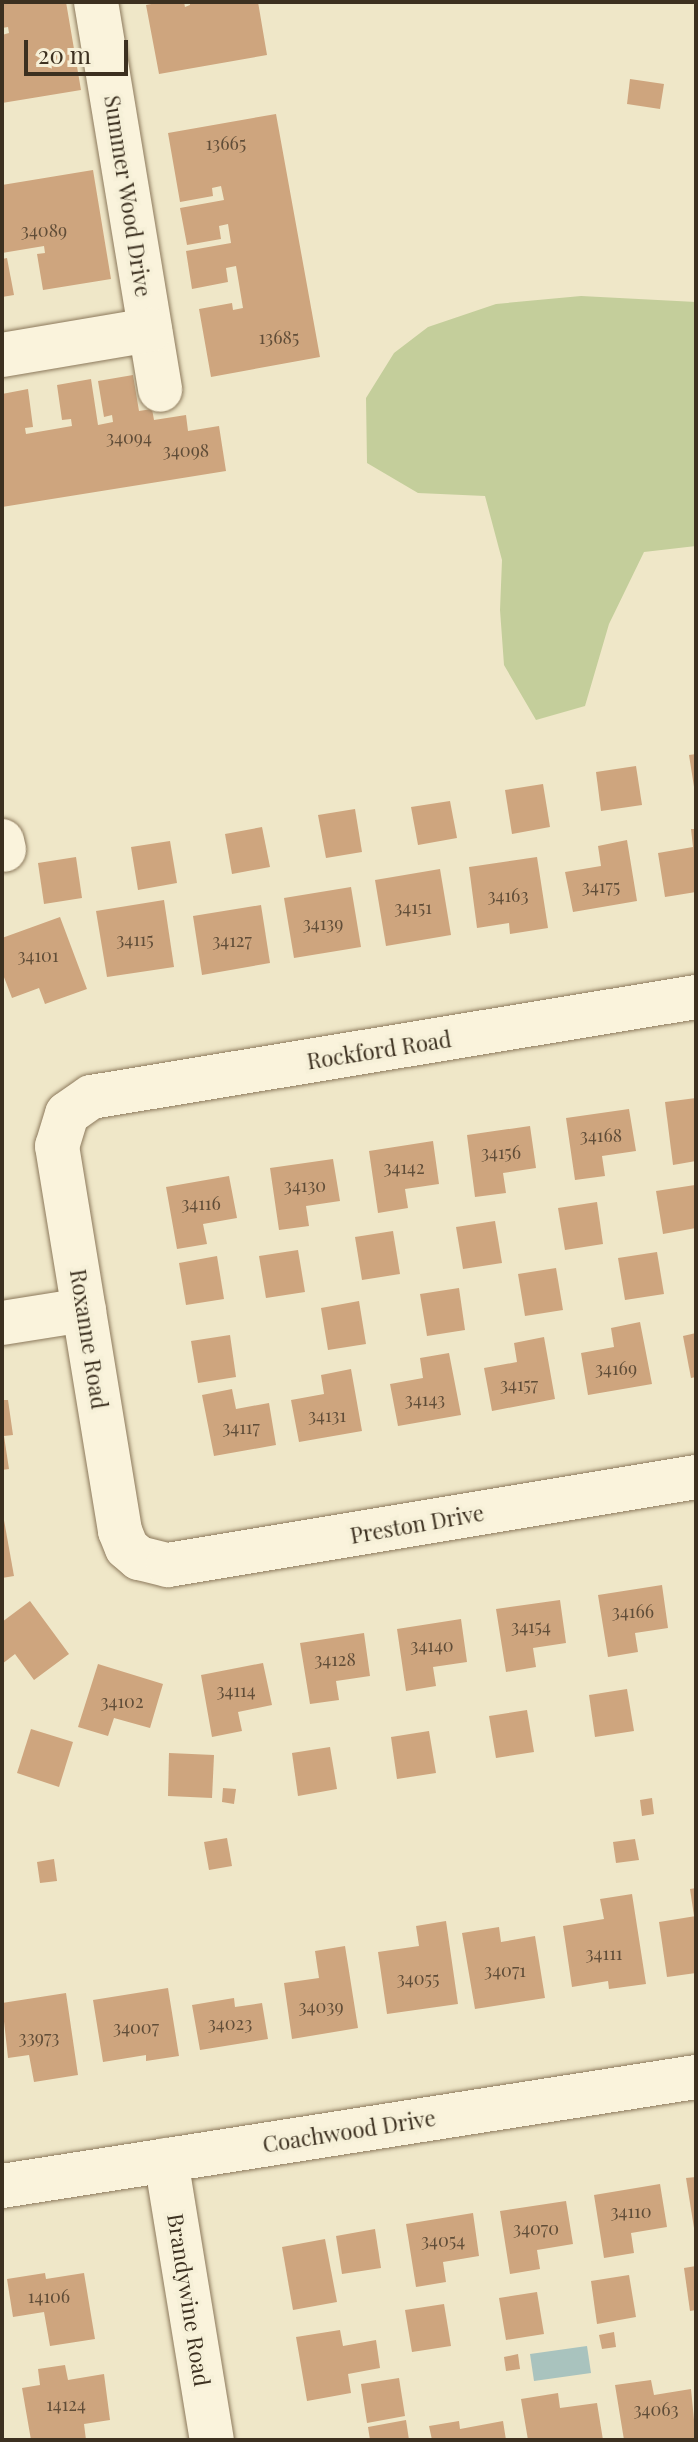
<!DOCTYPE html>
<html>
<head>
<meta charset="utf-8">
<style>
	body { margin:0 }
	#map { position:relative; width:698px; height:2442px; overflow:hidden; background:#efe7c8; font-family:"Playfair Display",serif }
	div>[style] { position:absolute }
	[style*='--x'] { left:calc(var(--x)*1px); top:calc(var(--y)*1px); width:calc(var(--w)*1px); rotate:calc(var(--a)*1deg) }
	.green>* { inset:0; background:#c4ce9b }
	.water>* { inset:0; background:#a9c3be }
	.building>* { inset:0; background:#cea57e }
	.roads { filter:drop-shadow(0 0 2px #8c795c) drop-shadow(0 0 2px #8c795c) }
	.minor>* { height:44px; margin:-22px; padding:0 22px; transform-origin:22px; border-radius:22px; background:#faf3dc }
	span { translate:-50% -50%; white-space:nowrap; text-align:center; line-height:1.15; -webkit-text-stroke:7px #f6f0d8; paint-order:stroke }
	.number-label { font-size:18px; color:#604d38 }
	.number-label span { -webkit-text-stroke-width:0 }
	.street-label { font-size:22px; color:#3c3020 }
	.frame { position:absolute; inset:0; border:4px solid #3c3020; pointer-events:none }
	.scale { position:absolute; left:24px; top:40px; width:104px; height:36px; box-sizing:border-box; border:4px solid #3c3020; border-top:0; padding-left:10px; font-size:24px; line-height:28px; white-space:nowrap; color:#3c3020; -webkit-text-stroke:6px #f6f0d8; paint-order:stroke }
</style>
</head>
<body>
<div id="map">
	<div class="green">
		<div style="clip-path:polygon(581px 296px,696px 302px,696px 546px,644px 552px,609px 624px,585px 706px,536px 720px,504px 665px,500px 610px,502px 560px,485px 496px,418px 493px,367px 463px,366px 398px,394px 353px,428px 327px,496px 304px)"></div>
	</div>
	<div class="water">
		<div style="clip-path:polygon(587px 2346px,591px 2373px,534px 2381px,530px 2354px)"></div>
	</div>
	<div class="building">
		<div style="clip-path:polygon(2px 2px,66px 2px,81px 90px,2px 103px,2px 35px,9px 33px,8px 27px,2px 28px)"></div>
		<div style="clip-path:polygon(162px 2px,184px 2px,185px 7px,190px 5px,190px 2px,258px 2px,267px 55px,159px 74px,146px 5px)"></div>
		<div style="clip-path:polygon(630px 79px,664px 84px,660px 109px,627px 104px)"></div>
		<div style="clip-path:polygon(276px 114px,320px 357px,211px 377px,199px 309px,232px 303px,233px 310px,243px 308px,236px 266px,226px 268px,228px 282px,192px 289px,186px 251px,231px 243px,228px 224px,219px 226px,221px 239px,187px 245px,180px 208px,224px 200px,221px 186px,212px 188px,213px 196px,180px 202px,168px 133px)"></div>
		<div style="clip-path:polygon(93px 170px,111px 279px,43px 290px,37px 254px,45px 253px,44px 246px,2px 253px,2px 185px)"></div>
		<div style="clip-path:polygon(7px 258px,14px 295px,2px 297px,2px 259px)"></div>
		<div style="clip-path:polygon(133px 375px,139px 411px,152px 409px,154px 420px,186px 415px,188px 431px,219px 426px,226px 471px,2px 507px,2px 394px,28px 389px,33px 427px,25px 428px,26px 434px,72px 426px,71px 419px,62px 420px,57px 385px,91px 379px,98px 425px,113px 422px,112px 415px,104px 417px,98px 381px)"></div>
		<div style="clip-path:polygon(696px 754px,696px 786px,694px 787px,689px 755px)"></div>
		<div style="clip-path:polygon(636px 766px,642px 805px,601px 811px,596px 772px)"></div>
		<div style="clip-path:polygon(543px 784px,550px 827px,512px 834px,505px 790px)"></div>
		<div style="clip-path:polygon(450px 801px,457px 838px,418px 845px,411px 807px)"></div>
		<div style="clip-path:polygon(355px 809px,362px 852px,326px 858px,318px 815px)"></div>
		<div style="clip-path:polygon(262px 827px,270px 867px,232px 874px,225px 834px)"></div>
		<div style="clip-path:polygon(691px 829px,696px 829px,696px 892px,665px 897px,658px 853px,693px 847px)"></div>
		<div style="clip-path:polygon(627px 840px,637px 901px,573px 912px,565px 872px,601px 866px,598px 846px)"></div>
		<div style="clip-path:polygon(170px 841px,177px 883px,138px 890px,131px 847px)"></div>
		<div style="clip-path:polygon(76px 857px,82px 898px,44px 904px,38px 863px)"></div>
		<div style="clip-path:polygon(537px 857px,548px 928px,510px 934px,509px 923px,477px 928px,469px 867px)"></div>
		<div style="clip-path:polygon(440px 869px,451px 935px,386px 946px,375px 880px)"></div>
		<div style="clip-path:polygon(351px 887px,361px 947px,294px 958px,284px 898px)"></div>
		<div style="clip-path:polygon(164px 900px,174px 967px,107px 977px,96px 911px)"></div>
		<div style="clip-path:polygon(261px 905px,270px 963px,202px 975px,193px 916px)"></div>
		<div style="clip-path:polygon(60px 917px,87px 989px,45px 1004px,39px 988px,12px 998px,2px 972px,2px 938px)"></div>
		<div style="clip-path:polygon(696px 1098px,696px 1161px,673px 1165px,665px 1102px)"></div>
		<div style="clip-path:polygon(629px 1109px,636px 1151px,602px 1156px,605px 1176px,575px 1180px,566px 1118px)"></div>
		<div style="clip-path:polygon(530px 1126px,536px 1168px,503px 1173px,506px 1193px,475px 1197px,467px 1135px)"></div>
		<div style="clip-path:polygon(433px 1141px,439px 1184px,405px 1189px,408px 1208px,378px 1213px,369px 1151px)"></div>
		<div style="clip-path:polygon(333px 1159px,340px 1201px,306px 1206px,309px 1226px,279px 1230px,270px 1168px)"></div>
		<div style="clip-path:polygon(229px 1176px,237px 1218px,203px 1224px,207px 1244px,177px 1249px,166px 1187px)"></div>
		<div style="clip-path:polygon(695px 1185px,696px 1228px,663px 1234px,656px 1191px)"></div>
		<div style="clip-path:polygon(597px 1202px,603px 1244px,565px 1250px,558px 1208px)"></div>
		<div style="clip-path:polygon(495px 1221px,502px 1263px,463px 1269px,456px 1227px)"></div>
		<div style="clip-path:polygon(393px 1231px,400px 1274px,362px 1280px,355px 1237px)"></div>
		<div style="clip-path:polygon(298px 1250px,305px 1292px,266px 1298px,259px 1256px)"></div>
		<div style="clip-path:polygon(657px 1252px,664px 1294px,625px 1300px,618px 1258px)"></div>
		<div style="clip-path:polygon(217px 1256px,224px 1299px,186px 1305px,179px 1263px)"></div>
		<div style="clip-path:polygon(556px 1268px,563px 1310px,525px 1316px,518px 1274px)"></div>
		<div style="clip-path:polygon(459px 1288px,465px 1330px,427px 1336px,420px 1294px)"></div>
		<div style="clip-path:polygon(359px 1301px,366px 1344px,328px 1350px,321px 1308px)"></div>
		<div style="clip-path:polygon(640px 1322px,652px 1384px,588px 1395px,581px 1353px,614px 1347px,611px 1328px)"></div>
		<div style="clip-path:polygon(696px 1333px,696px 1377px,691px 1378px,683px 1336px)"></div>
		<div style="clip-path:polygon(230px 1335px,236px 1377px,198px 1383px,191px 1341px)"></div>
		<div style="clip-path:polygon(544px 1337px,555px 1399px,492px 1411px,484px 1368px,517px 1362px,514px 1343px)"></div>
		<div style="clip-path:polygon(449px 1353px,461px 1415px,398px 1426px,390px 1384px,423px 1378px,420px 1358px)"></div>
		<div style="clip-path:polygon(351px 1369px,362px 1431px,299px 1442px,291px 1400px,324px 1394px,321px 1375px)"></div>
		<div style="clip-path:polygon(232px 1389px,236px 1409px,269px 1403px,276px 1445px,214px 1456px,202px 1395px)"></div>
		<div style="clip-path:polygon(2px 1400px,8px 1400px,13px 1435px,4px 1436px,9px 1469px,2px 1470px)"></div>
		<div style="clip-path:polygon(2px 1509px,14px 1576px,2px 1578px)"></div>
		<div style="clip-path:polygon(662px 1585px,668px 1628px,635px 1633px,638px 1652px,608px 1657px,598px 1595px)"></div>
		<div style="clip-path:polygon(560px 1600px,566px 1643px,533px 1648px,536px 1667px,506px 1672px,496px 1609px)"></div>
		<div style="clip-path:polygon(30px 1601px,69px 1654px,34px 1680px,15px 1654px,2px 1664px,2px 1622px)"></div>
		<div style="clip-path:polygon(461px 1619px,467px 1662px,433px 1667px,436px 1686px,406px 1691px,397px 1629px)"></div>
		<div style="clip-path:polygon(364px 1633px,370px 1676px,336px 1681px,339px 1700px,310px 1704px,300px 1643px)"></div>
		<div style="clip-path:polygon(263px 1663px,272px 1705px,238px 1712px,242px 1731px,212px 1737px,201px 1675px)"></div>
		<div style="clip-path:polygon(98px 1664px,163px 1684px,150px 1728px,114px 1718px,108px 1736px,78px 1727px)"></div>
		<div style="clip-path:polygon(627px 1689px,634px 1731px,595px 1737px,589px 1695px)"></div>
		<div style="clip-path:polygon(527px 1710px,534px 1752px,496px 1758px,489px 1716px)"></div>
		<div style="clip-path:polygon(31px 1729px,73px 1742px,59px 1787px,17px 1773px)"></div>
		<div style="clip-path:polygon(429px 1731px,436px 1773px,397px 1779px,391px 1737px)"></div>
		<div style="clip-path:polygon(330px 1747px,337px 1789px,298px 1796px,292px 1753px)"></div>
		<div style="clip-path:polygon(169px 1753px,214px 1755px,212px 1798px,168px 1796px)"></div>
		<div style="clip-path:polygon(223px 1788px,236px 1789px,234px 1804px,222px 1802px)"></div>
		<div style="clip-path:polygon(652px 1798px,654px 1814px,642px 1816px,640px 1800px)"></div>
		<div style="clip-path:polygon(227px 1838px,232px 1866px,209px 1870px,204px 1842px)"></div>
		<div style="clip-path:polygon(635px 1839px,639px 1860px,616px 1863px,613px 1842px)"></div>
		<div style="clip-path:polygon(54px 1859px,57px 1881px,40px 1883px,37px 1862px)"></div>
		<div style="clip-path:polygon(696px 1888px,696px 1916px,694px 1916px,690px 1889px)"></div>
		<div style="clip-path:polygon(632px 1894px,646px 1984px,609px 1989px,608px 1981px,572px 1987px,563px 1926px,604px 1919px,600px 1899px)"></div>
		<div style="clip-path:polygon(696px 1916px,696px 1973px,667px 1977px,659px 1922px)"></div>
		<div style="clip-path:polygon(446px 1921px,458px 2004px,387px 2014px,378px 1952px,419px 1946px,416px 1926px)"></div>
		<div style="clip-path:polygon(499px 1927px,501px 1942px,535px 1936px,545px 1998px,475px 2009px,462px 1933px)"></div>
		<div style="clip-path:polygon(345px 1946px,358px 2028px,292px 2039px,284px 1983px,319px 1978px,315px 1951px)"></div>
		<div style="clip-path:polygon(168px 1988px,179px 2056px,146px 2061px,146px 2055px,103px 2062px,93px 2000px)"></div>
		<div style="clip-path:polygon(66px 1993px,78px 2075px,34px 2082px,29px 2055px,8px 2058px,2px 2003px)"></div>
		<div style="clip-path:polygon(234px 1998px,235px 2007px,262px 2003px,268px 2039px,200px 2050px,192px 2005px)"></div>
		<div style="clip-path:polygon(696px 2177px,696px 2228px,694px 2228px,686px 2178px)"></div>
		<div style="clip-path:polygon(660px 2184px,667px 2227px,631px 2233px,634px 2253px,604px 2258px,594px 2195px)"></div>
		<div style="clip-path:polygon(566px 2201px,573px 2244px,537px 2250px,540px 2269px,510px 2274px,500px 2211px)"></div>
		<div style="clip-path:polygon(473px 2213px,479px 2256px,443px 2262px,446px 2282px,416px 2287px,406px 2224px)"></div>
		<div style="clip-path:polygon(375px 2229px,381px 2268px,342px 2274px,336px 2236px)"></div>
		<div style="clip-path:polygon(325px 2239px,337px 2302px,293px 2310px,282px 2247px)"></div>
		<div style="clip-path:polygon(696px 2266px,696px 2310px,690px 2311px,684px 2268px)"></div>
		<div style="clip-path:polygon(45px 2273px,46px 2279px,84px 2273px,95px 2339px,50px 2346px,44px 2312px,13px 2317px,7px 2279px)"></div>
		<div style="clip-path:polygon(629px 2275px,636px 2317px,597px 2324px,591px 2281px)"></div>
		<div style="clip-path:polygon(537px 2292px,544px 2334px,506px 2340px,499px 2298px)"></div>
		<div style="clip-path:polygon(444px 2304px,451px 2346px,412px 2352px,405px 2310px)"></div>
		<div style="clip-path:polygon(340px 2330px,343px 2346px,376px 2340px,380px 2368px,348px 2374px,351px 2393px,307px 2401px,296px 2337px)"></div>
		<div style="clip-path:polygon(614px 2332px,616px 2347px,602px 2349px,599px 2335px)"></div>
		<div style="clip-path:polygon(518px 2354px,520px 2369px,506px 2371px,504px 2357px)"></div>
		<div style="clip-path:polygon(65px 2365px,68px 2380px,104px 2374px,110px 2420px,84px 2424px,86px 2440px,31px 2440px,22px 2388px,40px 2385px,38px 2369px)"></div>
		<div style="clip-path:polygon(399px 2378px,405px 2416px,367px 2423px,361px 2384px)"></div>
		<div style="clip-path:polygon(651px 2380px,654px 2395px,691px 2389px,696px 2440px,624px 2440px,615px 2385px)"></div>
		<div style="clip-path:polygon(558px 2393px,560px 2408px,597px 2403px,603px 2440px,528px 2440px,521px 2399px)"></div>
		<div style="clip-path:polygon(406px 2420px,409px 2440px,370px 2440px,368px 2427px)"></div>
		<div style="clip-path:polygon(459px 2421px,460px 2429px,503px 2421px,506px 2440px,432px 2440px,429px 2426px)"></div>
	</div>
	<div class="roads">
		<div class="minor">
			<div style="--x:96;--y:2;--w:393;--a:80.6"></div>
			<div style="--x:2;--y:355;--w:150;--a:-9.6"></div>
			<div style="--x:2;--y:841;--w:9;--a:77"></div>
			<div style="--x:696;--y:997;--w:613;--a:170.61"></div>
			<div style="--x:91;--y:1097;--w:29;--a:145"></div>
			<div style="--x:67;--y:1114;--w:34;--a:107"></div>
			<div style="--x:57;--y:1146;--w:390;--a:80.7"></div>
			<div style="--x:120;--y:1531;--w:18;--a:68"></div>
			<div style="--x:127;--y:1548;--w:16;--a:40"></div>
			<div style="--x:139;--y:1558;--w:30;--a:14"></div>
			<div style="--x:168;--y:1565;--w:535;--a:-9.46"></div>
			<div style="--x:2;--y:1323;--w:83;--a:-9"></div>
			<div style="--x:166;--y:2160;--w:284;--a:80.7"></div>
			<div style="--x:2;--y:2186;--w:703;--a:-8.93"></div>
		</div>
	</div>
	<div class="number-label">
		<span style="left:226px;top:143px">13665</span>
		<span style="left:44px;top:230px">34089</span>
		<span style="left:279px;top:337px">13685</span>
		<span style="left:129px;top:437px">34094</span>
		<span style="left:186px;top:450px">34098</span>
		<span style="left:601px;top:886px">34175</span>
		<span style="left:508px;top:895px">34163</span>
		<span style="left:413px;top:907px">34151</span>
		<span style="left:323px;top:923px">34139</span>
		<span style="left:135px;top:939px">34115</span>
		<span style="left:232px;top:940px">34127</span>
		<span style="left:38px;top:955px">34101</span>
		<span style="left:601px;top:1135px">34168</span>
		<span style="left:501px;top:1152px">34156</span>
		<span style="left:404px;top:1167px">34142</span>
		<span style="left:305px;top:1185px">34130</span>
		<span style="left:201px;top:1203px">34116</span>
		<span style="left:616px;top:1368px">34169</span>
		<span style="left:519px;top:1384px">34157</span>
		<span style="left:425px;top:1399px">34143</span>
		<span style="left:327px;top:1415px">34131</span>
		<span style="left:241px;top:1427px">34117</span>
		<span style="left:633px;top:1611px">34166</span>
		<span style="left:531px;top:1626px">34154</span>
		<span style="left:432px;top:1645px">34140</span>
		<span style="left:335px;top:1659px">34128</span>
		<span style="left:236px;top:1690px">34114</span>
		<span style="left:122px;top:1701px">34102</span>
		<span style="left:604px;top:1953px">34111</span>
		<span style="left:505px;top:1970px">34071</span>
		<span style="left:418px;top:1978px">34055</span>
		<span style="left:321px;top:2006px">34039</span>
		<span style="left:230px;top:2023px">34023</span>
		<span style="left:136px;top:2027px">34007</span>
		<span style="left:39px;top:2037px">33973</span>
		<span style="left:631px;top:2211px">34110</span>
		<span style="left:536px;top:2228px">34070</span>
		<span style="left:443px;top:2240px">34054</span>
		<span style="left:49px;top:2296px">14106</span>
		<span style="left:66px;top:2404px">14124</span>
		<span style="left:656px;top:2409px">34063</span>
	</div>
	<div class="street-label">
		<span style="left:128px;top:196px;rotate:81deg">Summer Wood Drive</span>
		<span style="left:379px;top:1050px;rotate:-9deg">Rockford Road</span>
		<span style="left:89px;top:1339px;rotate:81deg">Roxanne Road</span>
		<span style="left:417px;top:1524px;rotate:-10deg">Preston Drive</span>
		<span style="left:349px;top:2131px;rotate:-9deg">Coachwood Drive</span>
		<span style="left:189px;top:2300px;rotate:81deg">Brandywine Road</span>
	</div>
	<div class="frame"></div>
	<div class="scale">20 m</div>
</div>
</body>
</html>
